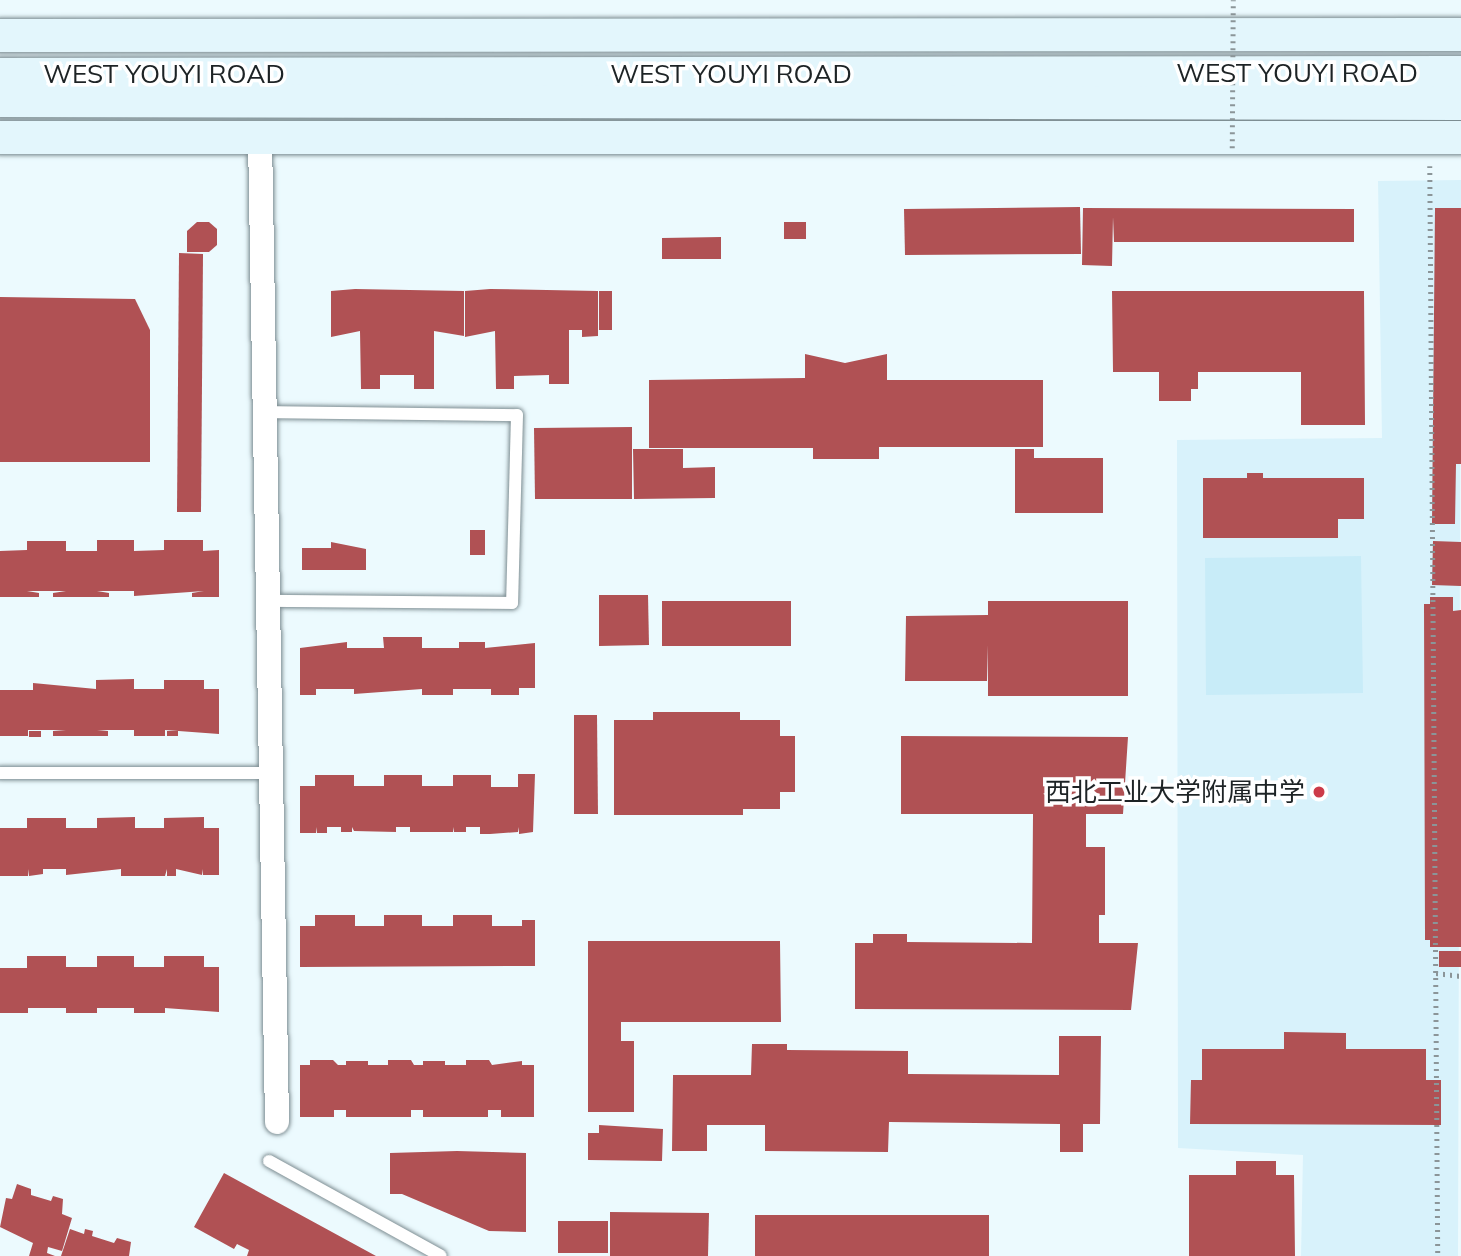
<!DOCTYPE html>
<html>
<head>
<meta charset="utf-8">
<style>
	body { margin:0 }
	#map { position:relative; width:1461px; height:1256px; overflow:hidden; background:#ecfafe; font-family:Mulish,"Noto Sans SC",sans-serif }
	div>[style] { position:absolute }
	[style*='--x'] { left:calc(var(--x)*1px); top:calc(var(--y)*1px); width:calc(var(--w)*1px); rotate:calc(var(--a)*1deg) }
	.built>* { inset:0; background:#d8f2fb }
	.green>* { inset:0; background:#c8ecf8 }
	.building>* { inset:0; background:#b05154 }
	.path>* { height:4.5px; margin-top:-2.25px; transform-origin:0; background:repeating-linear-gradient(90deg,#8b9598 0 2px,transparent 0 7px) }
	.roads { filter:drop-shadow(0 0 2px #7d8d92) drop-shadow(0 0 2px #7d8d92) }
	.lane>* { height:12px; margin:-6px; padding:0 6px; transform-origin:6px; border-radius:6px; background:#fff }
	.street>* { height:24px; margin:-12px; padding:0 12px; transform-origin:12px; border-radius:12px; background:#fff }
	.secondary>* { height:33px; margin:-16.5px; padding:0 16.5px; transform-origin:16.5px; border-radius:16.5px; background:#e3f6fc }
	.path-bridge>* { height:4.5px; margin-top:-2.25px; transform-origin:0; background:repeating-linear-gradient(90deg,#8b9598 0 2px,transparent 0 7px) }
	.dots>* { width:19px; height:19px; translate:-50% -50%; box-sizing:border-box; border:4px solid #fff; border-radius:50% }
	span { translate:-50% -50%; white-space:nowrap; text-align:center; line-height:1.15; -webkit-text-stroke:7px #fff; paint-order:stroke }
	.street-label { font-size:26px; color:#1d2325 }
	.poi-label { font-size:26px; color:#1d2325 }
	.right { translate:-100% -50%; text-align:right }
</style>
</head>
<body>
<div id="map">
	<div class="built">
		<div style="clip-path:polygon(1461px 180px,1458px 1256px,1301px 1256px,1303px 1155px,1178px 1148px,1177px 440px,1382px 438px,1378px 181px)"></div>
	</div>
	<div class="green">
		<div style="clip-path:polygon(1361px 556px,1363px 693px,1206px 695px,1205px 558px)"></div>
	</div>
	<div class="building">
		<div style="clip-path:polygon(1080px 207px,1081px 254px,905px 255px,904px 209px)"></div>
		<div style="clip-path:polygon(1083px 208px,1354px 209px,1354px 242px,1114px 242px,1113px 217px,1112px 266px,1082px 265px)"></div>
		<div style="clip-path:polygon(1435px 208px,1461px 208px,1461px 464px,1456px 464px,1455px 524px,1432px 524px)"></div>
		<div style="clip-path:polygon(197px 222px,209px 222px,217px 229px,217px 245px,209px 252px,187px 252px,187px 231px)"></div>
		<div style="clip-path:polygon(784px 222px,806px 222px,806px 239px,784px 239px)"></div>
		<div style="clip-path:polygon(721px 237px,721px 259px,662px 259px,662px 238px)"></div>
		<div style="clip-path:polygon(179px 253px,203px 254px,201px 512px,177px 512px)"></div>
		<div style="clip-path:polygon(355px 289px,464px 291px,464px 336px,434px 331px,434px 389px,414px 389px,414px 375px,380px 375px,380px 389px,361px 389px,360px 331px,331px 337px,331px 291px)"></div>
		<div style="clip-path:polygon(490px 289px,598px 291px,598px 336px,582px 337px,582px 330px,569px 330px,569px 384px,549px 384px,549px 375px,514px 376px,514px 389px,496px 389px,495px 331px,465px 337px,465px 291px)"></div>
		<div style="clip-path:polygon(599px 291px,612px 291px,612px 330px,599px 330px)"></div>
		<div style="clip-path:polygon(1112px 291px,1364px 291px,1365px 425px,1301px 425px,1301px 372px,1198px 372px,1198px 389px,1191px 389px,1191px 401px,1159px 401px,1159px 372px,1113px 372px)"></div>
		<div style="clip-path:polygon(0 297px,135px 299px,150px 330px,150px 462px,0 462px)"></div>
		<div style="clip-path:polygon(805px 354px,845px 363px,887px 354px,887px 380px,1043px 380px,1043px 447px,879px 447px,879px 459px,813px 459px,813px 448px,649px 448px,649px 380px,805px 378px)"></div>
		<div style="clip-path:polygon(632px 427px,632px 499px,535px 499px,534px 428px)"></div>
		<div style="clip-path:polygon(633px 449px,683px 449px,683px 468px,715px 467px,715px 498px,634px 499px)"></div>
		<div style="clip-path:polygon(1015px 449px,1034px 449px,1034px 458px,1103px 458px,1103px 513px,1015px 513px)"></div>
		<div style="clip-path:polygon(1247px 473px,1263px 473px,1263px 478px,1364px 478px,1364px 519px,1338px 519px,1338px 538px,1203px 538px,1203px 478px,1247px 478px)"></div>
		<div style="clip-path:polygon(470px 530px,485px 530px,485px 555px,470px 555px)"></div>
		<div style="clip-path:polygon(97px 540px,134px 540px,134px 551px,164px 550px,164px 540px,203px 540px,203px 551px,219px 550px,219px 597px,192px 597px,192px 593px,204px 591px,134px 596px,134px 591px,97px 591px,109px 593px,109px 597px,53px 597px,53px 593px,66px 591px,27px 591px,39px 593px,39px 597px,0 597px,0 551px,27px 550px,27px 541px,66px 541px,66px 551px,97px 551px)"></div>
		<div style="clip-path:polygon(1433px 541px,1461px 542px,1461px 586px,1432px 585px)"></div>
		<div style="clip-path:polygon(331px 542px,366px 549px,366px 570px,302px 570px,302px 548px,331px 548px)"></div>
		<div style="clip-path:polygon(599px 595px,648px 595px,649px 645px,599px 646px)"></div>
		<div style="clip-path:polygon(1430px 597px,1453px 597px,1453px 611px,1461px 610px,1461px 947px,1430px 947px,1430px 940px,1425px 940px,1424px 604px,1430px 604px)"></div>
		<div style="clip-path:polygon(662px 601px,791px 601px,791px 646px,662px 646px)"></div>
		<div style="clip-path:polygon(988px 601px,1128px 601px,1128px 696px,988px 696px,988px 645px,987px 681px,905px 681px,906px 616px,988px 615px)"></div>
		<div style="clip-path:polygon(383px 637px,422px 637px,422px 648px,459px 648px,459px 642px,485px 642px,485px 648px,535px 643px,535px 688px,519px 688px,519px 695px,491px 695px,491px 689px,453px 689px,453px 695px,422px 695px,422px 689px,354px 694px,354px 689px,316px 689px,316px 695px,300px 695px,300px 648px,347px 642px,347px 648px,384px 648px)"></div>
		<div style="clip-path:polygon(134px 679px,134px 689px,164px 689px,164px 680px,204px 680px,204px 689px,219px 689px,219px 734px,165px 730px,165px 736px,134px 736px,134px 730px,97px 730px,108px 731px,108px 736px,53px 736px,53px 731px,66px 730px,28px 730px,28px 736px,0 736px,0 690px,33px 690px,33px 683px,96px 689px,96px 680px)"></div>
		<div style="clip-path:polygon(653px 712px,740px 712px,740px 720px,780px 720px,780px 736px,795px 736px,795px 792px,780px 792px,780px 809px,743px 809px,743px 815px,614px 815px,614px 720px,653px 720px)"></div>
		<div style="clip-path:polygon(574px 715px,597px 715px,598px 814px,574px 814px)"></div>
		<div style="clip-path:polygon(29px 731px,41px 731px,41px 737px,29px 737px)"></div>
		<div style="clip-path:polygon(167px 731px,178px 731px,178px 736px,167px 736px)"></div>
		<div style="clip-path:polygon(901px 736px,1128px 737px,1123px 814px,1086px 814px,1086px 847px,1105px 847px,1105px 915px,1099px 915px,1099px 943px,1138px 943px,1131px 1010px,855px 1009px,855px 943px,873px 943px,873px 934px,907px 934px,907px 942px,1032px 943px,1033px 814px,901px 814px)"></div>
		<div style="clip-path:polygon(518px 774px,535px 774px,533px 832px,519px 834px,519px 827px,518px 832px,490px 834px,480px 834px,480px 827px,466px 827px,466px 832px,454px 832px,454px 827px,453px 832px,410px 832px,410px 827px,396px 827px,396px 832px,354px 831px,352px 827px,352px 832px,341px 832px,341px 827px,327px 827px,327px 833px,317px 833px,316px 827px,316px 833px,300px 833px,300px 786px,315px 786px,315px 775px,354px 775px,354px 786px,384px 786px,384px 775px,422px 775px,422px 786px,453px 786px,453px 775px,491px 775px,491px 787px,518px 787px)"></div>
		<div style="clip-path:polygon(135px 817px,135px 828px,164px 828px,164px 818px,204px 817px,204px 828px,219px 828px,219px 875px,203px 875px,203px 869px,202px 875px,176px 869px,176px 876px,167px 876px,167px 869px,165px 876px,121px 876px,121px 869px,66px 875px,66px 869px,43px 869px,43px 874px,29px 876px,28px 869px,28px 876px,0 876px,0 828px,27px 828px,27px 818px,66px 818px,66px 828px,97px 828px,97px 818px)"></div>
		<div style="clip-path:polygon(315px 915px,355px 915px,355px 926px,384px 926px,384px 915px,422px 915px,422px 926px,453px 926px,453px 915px,492px 915px,492px 926px,522px 926px,522px 920px,535px 920px,535px 966px,300px 967px,300px 926px,315px 926px)"></div>
		<div style="clip-path:polygon(588px 941px,780px 941px,781px 1022px,621px 1022px,621px 1041px,634px 1041px,634px 1112px,588px 1112px)"></div>
		<div style="clip-path:polygon(1439px 951px,1461px 951px,1461px 967px,1439px 967px)"></div>
		<div style="clip-path:polygon(27px 956px,66px 956px,66px 967px,97px 967px,97px 956px,134px 956px,134px 967px,164px 967px,164px 956px,204px 956px,204px 967px,219px 967px,219px 1012px,165px 1008px,165px 1013px,134px 1013px,134px 1008px,97px 1008px,97px 1013px,66px 1013px,66px 1008px,28px 1008px,28px 1013px,0 1013px,0 968px,27px 968px)"></div>
		<div style="clip-path:polygon(1284px 1032px,1346px 1033px,1346px 1049px,1426px 1049px,1426px 1080px,1441px 1080px,1441px 1125px,1190px 1124px,1191px 1080px,1202px 1080px,1202px 1049px,1284px 1049px)"></div>
		<div style="clip-path:polygon(1059px 1036px,1101px 1036px,1100px 1124px,1083px 1124px,1083px 1152px,1060px 1152px,1060px 1124px,889px 1122px,888px 1152px,765px 1151px,765px 1125px,707px 1125px,707px 1151px,672px 1151px,673px 1075px,751px 1075px,752px 1044px,787px 1044px,787px 1050px,908px 1051px,908px 1074px,1059px 1075px)"></div>
		<div style="clip-path:polygon(310px 1060px,333px 1060px,338px 1065px,346px 1065px,346px 1061px,368px 1061px,368px 1065px,388px 1065px,388px 1060px,411px 1060px,414px 1065px,423px 1065px,423px 1061px,445px 1061px,445px 1065px,466px 1065px,466px 1060px,489px 1060px,492px 1065px,522px 1061px,522px 1065px,534px 1065px,534px 1117px,501px 1117px,501px 1110px,488px 1110px,488px 1117px,423px 1117px,423px 1110px,411px 1110px,411px 1117px,346px 1117px,346px 1110px,334px 1110px,334px 1117px,300px 1117px,300px 1065px,310px 1065px)"></div>
		<div style="clip-path:polygon(599px 1125px,663px 1129px,662px 1161px,588px 1160px,588px 1133px,599px 1133px)"></div>
		<div style="clip-path:polygon(457px 1151px,526px 1153px,526px 1232px,489px 1231px,402px 1194px,390px 1194px,390px 1153px)"></div>
		<div style="clip-path:polygon(1236px 1161px,1276px 1161px,1276px 1175px,1294px 1175px,1295px 1256px,1189px 1256px,1189px 1175px,1236px 1175px)"></div>
		<div style="clip-path:polygon(224px 1173px,376px 1256px,247px 1256px,249px 1250px,237px 1244px,234px 1249px,194px 1227px)"></div>
		<div style="clip-path:polygon(17px 1184px,31px 1189px,31px 1195px,51px 1201px,53px 1196px,63px 1199px,62px 1214px,72px 1218px,62px 1251px,48px 1247px,47px 1253px,55px 1256px,29px 1256px,33px 1243px,0 1227px,6px 1198px,12px 1199px)"></div>
		<div style="clip-path:polygon(610px 1212px,709px 1213px,708px 1256px,610px 1256px)"></div>
		<div style="clip-path:polygon(755px 1215px,989px 1215px,989px 1256px,755px 1256px)"></div>
		<div style="clip-path:polygon(558px 1221px,608px 1221px,608px 1253px,558px 1253px)"></div>
		<div style="clip-path:polygon(70px 1229px,84px 1234px,85px 1229px,93px 1231px,92px 1236px,114px 1243px,117px 1238px,131px 1242px,129px 1256px,61px 1256px)"></div>
	</div>
	<div class="path">
		<div style="--x:1430;--y:166;--w:1090;--a:89.58"></div>
		<div style="--x:1436;--y:973;--w:25;--a:7"></div>
	</div>
	<div class="roads">
		<div class="lane">
			<div style="--x:264;--y:412;--w:253;--a:0.7"></div>
			<div style="--x:517;--y:415;--w:188;--a:91.5"></div>
			<div style="--x:512;--y:603;--w:245;--a:-179.5"></div>
			<div style="--x:0;--y:773;--w:271;--a:0"></div>
			<div style="--x:269;--y:1161;--w:196;--a:28.9"></div>
		</div>
		<div class="street">
			<div style="--x:260;--y:137;--w:985;--a:89.01"></div>
		</div>
		<div class="secondary">
			<div style="--x:0;--y:35;--w:1461;--a:-0.04"></div>
			<div style="--x:0;--y:74;--w:1461;--a:-0.08"></div>
			<div style="--x:0;--y:100;--w:1461;--a:0.12"></div>
			<div style="--x:0;--y:137;--w:1461;--a:0"></div>
		</div>
	</div>
	<div class="path-bridge">
		<div style="--x:1232;--y:148;--w:148;--a:-89.6"></div>
	</div>
	<div class="dots">
		<div style="left:1319px;top:792px;background:#cc3b49"></div>
	</div>
	<div class="street-label">
		<span style="left:1297px;top:73px">WEST YOUYI ROAD</span>
		<span style="left:164px;top:74px">WEST YOUYI ROAD</span>
		<span style="left:731px;top:74px">WEST YOUYI ROAD</span>
	</div>
	<div class="poi-label">
		<span class="right" style="left:1305px;top:792px">西北工业大学附属中学</span>
	</div>
</div>
</body>
</html>
